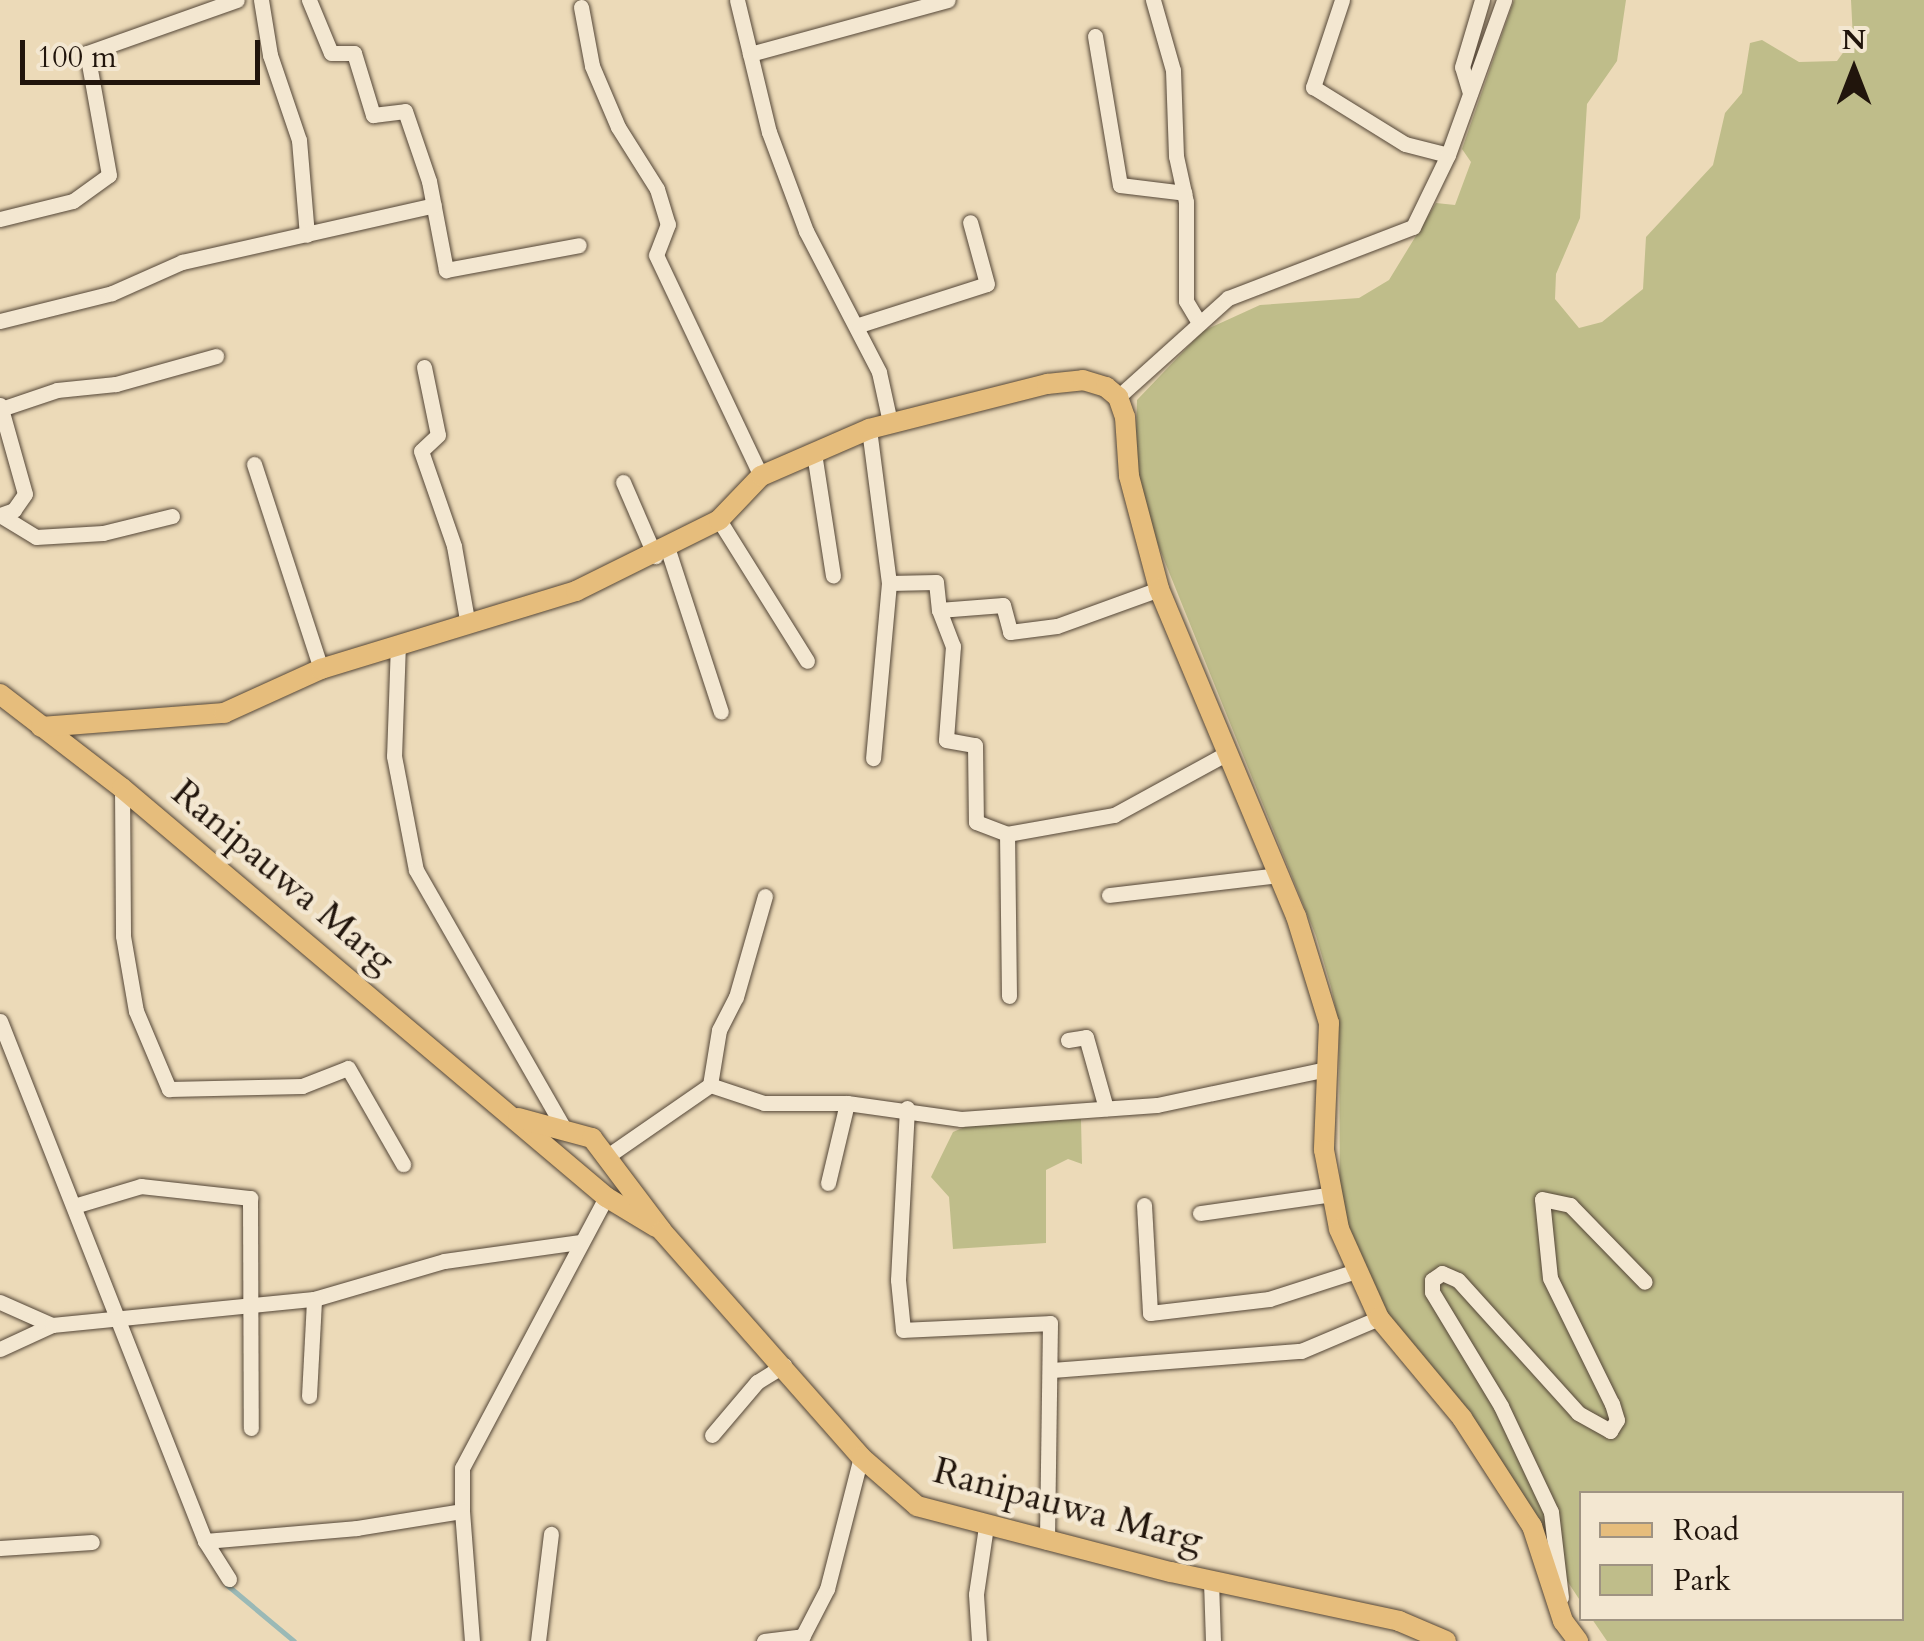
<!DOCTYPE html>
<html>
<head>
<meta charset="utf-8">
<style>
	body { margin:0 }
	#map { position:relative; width:1924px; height:1641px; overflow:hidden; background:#ecdab8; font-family:Cardo,serif }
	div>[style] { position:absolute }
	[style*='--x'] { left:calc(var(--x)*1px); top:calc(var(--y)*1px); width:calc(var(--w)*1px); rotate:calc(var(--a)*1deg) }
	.green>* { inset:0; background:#bfbd8a }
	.stream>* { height:5px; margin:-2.5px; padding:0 2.5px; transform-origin:2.5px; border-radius:2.5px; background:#9ab9b6 }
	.roads { filter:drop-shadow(0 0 2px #544637) drop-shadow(0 0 2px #544637) }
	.minor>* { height:15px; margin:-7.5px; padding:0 7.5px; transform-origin:7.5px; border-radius:7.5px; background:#f3e7d1 }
	.major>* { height:20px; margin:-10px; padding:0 10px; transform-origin:10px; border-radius:10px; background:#e6bd7c }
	span { translate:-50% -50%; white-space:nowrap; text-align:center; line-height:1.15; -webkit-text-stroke:9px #f3e7d1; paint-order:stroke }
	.street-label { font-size:38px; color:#21150c }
	.legend { position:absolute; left:1579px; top:1491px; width:325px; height:130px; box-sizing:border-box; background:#f3e7d1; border:2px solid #9f9382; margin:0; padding:12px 18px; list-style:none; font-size:30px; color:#21150c }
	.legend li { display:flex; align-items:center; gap:20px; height:50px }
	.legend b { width:50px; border:2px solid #9f9382 }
	.north { position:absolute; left:1804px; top:20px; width:100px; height:100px; -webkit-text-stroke:8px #f3e7d1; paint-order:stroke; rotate:0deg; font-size:28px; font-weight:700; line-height:40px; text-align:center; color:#21150c }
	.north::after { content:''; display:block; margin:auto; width:35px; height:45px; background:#21150c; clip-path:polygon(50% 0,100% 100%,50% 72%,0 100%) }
	.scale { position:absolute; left:20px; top:40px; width:240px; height:45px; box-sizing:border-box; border:5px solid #21150c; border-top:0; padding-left:12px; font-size:30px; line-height:35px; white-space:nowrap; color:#21150c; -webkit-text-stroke:8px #f3e7d1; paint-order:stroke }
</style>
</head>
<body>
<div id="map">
	<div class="green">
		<div style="clip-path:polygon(1514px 0,1626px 0,1617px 61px,1587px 104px,1580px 218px,1556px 274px,1555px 299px,1579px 328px,1602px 322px,1643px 289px,1646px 237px,1713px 165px,1725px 113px,1742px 93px,1750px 43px,1762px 40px,1799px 62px,1837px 61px,1853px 39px,1851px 0,1924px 0,1924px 1641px,1607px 1641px,1592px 1619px,1902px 1618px,1902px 1494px,1582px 1494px,1581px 1602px,1456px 1411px,1385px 1319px,1340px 1216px,1339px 1024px,1331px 987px,1316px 936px,1148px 520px,1135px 466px,1137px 400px,1203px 331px,1260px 305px,1359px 298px,1389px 280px,1436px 203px,1455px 205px,1471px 162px,1462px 149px)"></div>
		<div style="clip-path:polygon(1081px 1119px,1082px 1164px,1068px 1159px,1046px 1170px,1046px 1243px,953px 1249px,949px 1197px,931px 1177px,953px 1132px,972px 1124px)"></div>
	</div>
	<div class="stream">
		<div style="--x:227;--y:1585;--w:87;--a:39.9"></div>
	</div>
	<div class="roads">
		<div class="minor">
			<div style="--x:261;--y:0;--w:56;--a:80.7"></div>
			<div style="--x:270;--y:55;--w:90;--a:71.2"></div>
			<div style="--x:299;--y:140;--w:95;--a:85.2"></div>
			<div style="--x:309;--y:0;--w:57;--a:67.5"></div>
			<div style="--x:331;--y:53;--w:23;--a:0"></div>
			<div style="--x:354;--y:53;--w:65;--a:73"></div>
			<div style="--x:373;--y:115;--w:32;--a:-7"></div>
			<div style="--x:405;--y:111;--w:74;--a:71.1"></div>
			<div style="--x:429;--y:181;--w:91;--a:79.2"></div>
			<div style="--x:446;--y:270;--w:135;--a:-10.6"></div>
			<div style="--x:737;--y:0;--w:136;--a:76.4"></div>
			<div style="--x:769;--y:132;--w:106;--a:69.5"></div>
			<div style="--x:806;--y:231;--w:159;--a:62.6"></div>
			<div style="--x:879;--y:372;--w:51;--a:77.6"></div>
			<div style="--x:1153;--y:0;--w:73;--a:74.1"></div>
			<div style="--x:1173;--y:70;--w:86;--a:88"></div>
			<div style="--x:1176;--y:156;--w:47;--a:77.7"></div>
			<div style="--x:1186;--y:202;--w:99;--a:90"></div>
			<div style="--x:1186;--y:301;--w:26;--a:59"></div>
			<div style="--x:1342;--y:0;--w:92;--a:108.4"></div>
			<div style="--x:1313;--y:87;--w:108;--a:31.8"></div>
			<div style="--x:1405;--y:144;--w:44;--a:14.3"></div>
			<div style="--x:581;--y:7;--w:60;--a:79.4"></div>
			<div style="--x:592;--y:66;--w:66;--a:66.9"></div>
			<div style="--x:618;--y:127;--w:73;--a:57.8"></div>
			<div style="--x:657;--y:189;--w:37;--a:73"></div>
			<div style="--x:668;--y:224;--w:33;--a:111"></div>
			<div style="--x:656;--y:255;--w:245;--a:64.6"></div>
			<div style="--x:1095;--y:36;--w:151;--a:80.5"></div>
			<div style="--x:1120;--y:185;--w:65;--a:7"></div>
			<div style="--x:750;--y:54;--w:205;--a:-15.3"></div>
			<div style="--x:1470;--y:93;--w:27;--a:-107"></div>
			<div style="--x:1462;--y:67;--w:70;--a:-73.4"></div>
			<div style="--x:0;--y:219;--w:75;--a:-13.9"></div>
			<div style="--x:73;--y:201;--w:44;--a:-35.8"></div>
			<div style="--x:109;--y:175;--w:124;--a:-100.2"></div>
			<div style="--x:87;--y:53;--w:159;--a:-19.5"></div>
			<div style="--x:0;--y:321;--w:115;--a:-14"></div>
			<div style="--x:112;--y:293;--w:77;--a:-23.9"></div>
			<div style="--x:182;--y:262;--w:258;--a:-12.7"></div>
			<div style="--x:859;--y:325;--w:134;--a:-17.8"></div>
			<div style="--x:987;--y:284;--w:64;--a:-105.3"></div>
			<div style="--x:424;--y:367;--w:69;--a:78.4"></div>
			<div style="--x:438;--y:435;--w:23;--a:137"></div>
			<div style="--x:421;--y:451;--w:101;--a:70.8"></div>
			<div style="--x:454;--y:546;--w:80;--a:80"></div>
			<div style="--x:1118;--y:397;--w:148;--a:-42"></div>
			<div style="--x:1228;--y:298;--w:198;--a:-21"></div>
			<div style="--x:1413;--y:227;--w:80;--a:-64.1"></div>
			<div style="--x:1448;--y:155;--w:165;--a:-70.1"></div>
			<div style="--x:0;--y:405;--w:92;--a:74.3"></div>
			<div style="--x:25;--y:494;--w:19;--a:125"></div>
			<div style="--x:14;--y:510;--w:15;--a:160"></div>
			<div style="--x:1;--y:409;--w:59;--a:-18.7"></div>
			<div style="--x:57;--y:390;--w:59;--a:-5.8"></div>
			<div style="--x:116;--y:384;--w:104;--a:-15.6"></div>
			<div style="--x:869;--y:429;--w:155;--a:82.6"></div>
			<div style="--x:889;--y:583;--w:176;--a:95.2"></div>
			<div style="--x:814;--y:453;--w:124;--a:81.2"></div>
			<div style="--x:254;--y:464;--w:216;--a:71.9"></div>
			<div style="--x:623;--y:482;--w:81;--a:66.6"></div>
			<div style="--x:0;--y:515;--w:42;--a:31.4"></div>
			<div style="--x:36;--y:537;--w:67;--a:-3.4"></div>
			<div style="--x:103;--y:533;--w:71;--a:-13.8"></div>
			<div style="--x:719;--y:520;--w:166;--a:58"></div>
			<div style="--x:668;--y:550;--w:170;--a:71.9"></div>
			<div style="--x:889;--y:583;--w:47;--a:-1.2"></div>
			<div style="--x:936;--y:582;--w:28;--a:84"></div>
			<div style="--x:939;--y:610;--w:64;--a:-4.5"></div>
			<div style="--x:1003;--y:605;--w:28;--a:75"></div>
			<div style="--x:1010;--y:632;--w:47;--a:-7.3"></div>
			<div style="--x:1057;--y:626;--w:109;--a:-19.9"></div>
			<div style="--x:939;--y:610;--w:39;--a:69"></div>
			<div style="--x:953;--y:646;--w:94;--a:94.3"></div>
			<div style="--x:946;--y:740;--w:29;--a:10"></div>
			<div style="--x:975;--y:745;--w:77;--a:89.3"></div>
			<div style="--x:976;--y:822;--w:33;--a:21"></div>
			<div style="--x:398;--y:643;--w:113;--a:92"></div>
			<div style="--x:394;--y:756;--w:116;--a:79.1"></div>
			<div style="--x:416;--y:870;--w:296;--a:60.2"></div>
			<div style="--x:122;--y:788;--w:148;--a:89.6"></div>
			<div style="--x:123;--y:936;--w:76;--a:80.2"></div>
			<div style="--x:136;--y:1011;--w:85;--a:67.1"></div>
			<div style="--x:169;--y:1089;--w:133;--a:-1.3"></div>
			<div style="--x:302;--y:1086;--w:49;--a:-21.4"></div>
			<div style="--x:348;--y:1068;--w:111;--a:60.2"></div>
			<div style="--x:1109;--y:895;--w:170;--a:-6.7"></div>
			<div style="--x:1009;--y:996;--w:162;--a:-90.7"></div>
			<div style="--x:1007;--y:834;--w:109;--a:-10.1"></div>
			<div style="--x:1114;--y:815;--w:131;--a:-28.7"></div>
			<div style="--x:0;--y:1021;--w:559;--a:68.48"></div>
			<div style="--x:205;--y:1541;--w:45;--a:57.7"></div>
			<div style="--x:1068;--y:1040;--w:18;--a:-9"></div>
			<div style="--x:1086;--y:1037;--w:74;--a:74.3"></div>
			<div style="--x:710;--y:1085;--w:57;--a:18.4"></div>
			<div style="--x:764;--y:1103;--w:83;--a:0"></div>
			<div style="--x:847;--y:1103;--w:115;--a:8"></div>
			<div style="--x:961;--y:1119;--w:196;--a:-4.1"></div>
			<div style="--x:1157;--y:1105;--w:174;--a:-12"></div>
			<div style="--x:907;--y:1108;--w:172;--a:93"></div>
			<div style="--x:898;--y:1280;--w:50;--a:84.3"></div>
			<div style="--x:903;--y:1330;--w:147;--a:-2.7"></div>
			<div style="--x:1050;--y:1323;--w:219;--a:90.8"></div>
			<div style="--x:609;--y:1155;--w:123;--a:-34.7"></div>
			<div style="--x:710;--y:1085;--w:56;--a:-80.7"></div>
			<div style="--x:719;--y:1030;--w:37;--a:-63"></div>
			<div style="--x:736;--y:997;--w:105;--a:-74"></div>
			<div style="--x:828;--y:1183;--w:82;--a:-76.6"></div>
			<div style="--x:1144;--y:1205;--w:108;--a:86.8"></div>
			<div style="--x:1150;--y:1313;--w:120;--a:-6.7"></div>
			<div style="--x:1269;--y:1299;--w:91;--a:-17.8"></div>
			<div style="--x:74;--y:1206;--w:70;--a:-16.6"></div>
			<div style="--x:141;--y:1186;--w:110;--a:6.3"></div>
			<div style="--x:250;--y:1198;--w:230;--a:89.8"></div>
			<div style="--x:1200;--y:1213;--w:128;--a:-8.1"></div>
			<div style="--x:0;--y:1302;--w:57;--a:23.9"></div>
			<div style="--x:0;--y:1349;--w:57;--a:-24.8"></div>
			<div style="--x:52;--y:1325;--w:263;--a:-5.7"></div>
			<div style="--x:314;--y:1299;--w:135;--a:-16.3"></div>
			<div style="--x:444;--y:1261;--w:136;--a:-8"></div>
			<div style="--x:1052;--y:1370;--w:250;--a:-4.4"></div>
			<div style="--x:1301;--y:1351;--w:85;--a:-22.9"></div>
			<div style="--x:309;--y:1396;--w:97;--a:-87"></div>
			<div style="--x:712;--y:1435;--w:70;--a:-49.7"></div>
			<div style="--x:757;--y:1382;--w:32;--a:-32"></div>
			<div style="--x:462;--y:1511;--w:43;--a:-90"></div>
			<div style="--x:462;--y:1468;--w:307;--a:-62"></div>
			<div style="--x:205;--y:1541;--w:153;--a:-4.9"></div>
			<div style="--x:357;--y:1528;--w:106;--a:-9.2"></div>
			<div style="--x:462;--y:1511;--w:130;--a:85.6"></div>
			<div style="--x:0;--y:1548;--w:92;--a:-3.7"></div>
			<div style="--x:1211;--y:1581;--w:60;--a:88.1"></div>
			<div style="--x:1561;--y:1597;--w:86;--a:-96.7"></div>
			<div style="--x:1551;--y:1512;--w:117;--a:-115.3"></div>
			<div style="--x:1501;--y:1406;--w:133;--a:-121.2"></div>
			<div style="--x:1432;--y:1292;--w:12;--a:-90"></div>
			<div style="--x:1432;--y:1280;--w:12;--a:-35"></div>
			<div style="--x:1442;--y:1273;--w:17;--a:24"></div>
			<div style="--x:1458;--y:1280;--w:179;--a:47.9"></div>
			<div style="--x:1578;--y:1413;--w:37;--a:29"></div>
			<div style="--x:1610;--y:1431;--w:13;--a:-58"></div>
			<div style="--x:1617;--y:1420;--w:17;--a:-107"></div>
			<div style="--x:1612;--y:1404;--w:140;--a:-116.2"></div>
			<div style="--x:1550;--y:1278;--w:79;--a:-95.8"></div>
			<div style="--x:1542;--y:1199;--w:29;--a:12"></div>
			<div style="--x:1570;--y:1205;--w:107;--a:45.8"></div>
			<div style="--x:538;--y:1641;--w:108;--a:-83.1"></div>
			<div style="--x:764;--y:1641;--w:39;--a:-7"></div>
			<div style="--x:800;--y:1641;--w:59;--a:-62.6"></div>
			<div style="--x:827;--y:1589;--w:136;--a:-75.6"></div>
			<div style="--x:979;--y:1641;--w:47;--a:-93.7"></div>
			<div style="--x:976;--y:1594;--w:69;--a:-81.6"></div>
		</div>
		<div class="major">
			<div style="--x:0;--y:694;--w:154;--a:37.6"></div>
			<div style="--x:122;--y:788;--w:634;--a:40.2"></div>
			<div style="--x:606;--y:1197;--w:58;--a:31"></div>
			<div style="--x:41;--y:727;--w:184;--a:-4.4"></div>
			<div style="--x:224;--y:713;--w:107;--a:-24.4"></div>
			<div style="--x:321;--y:669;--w:267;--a:-17"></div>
			<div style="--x:576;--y:591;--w:160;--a:-26.4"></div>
			<div style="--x:719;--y:520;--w:61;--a:-46.3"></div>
			<div style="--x:761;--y:476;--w:118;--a:-23.5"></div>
			<div style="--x:869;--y:429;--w:184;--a:-14.2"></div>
			<div style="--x:1047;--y:384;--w:36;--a:-6"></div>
			<div style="--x:1083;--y:380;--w:24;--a:17"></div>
			<div style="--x:1106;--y:387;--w:16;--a:40"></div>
			<div style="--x:1118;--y:397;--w:21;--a:71"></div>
			<div style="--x:1125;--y:417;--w:59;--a:86.1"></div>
			<div style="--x:1129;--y:476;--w:117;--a:75.1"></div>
			<div style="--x:1159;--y:589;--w:355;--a:67.3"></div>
			<div style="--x:1296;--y:916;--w:112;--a:72.9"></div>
			<div style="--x:1329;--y:1023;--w:127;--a:92.3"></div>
			<div style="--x:1324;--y:1150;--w:80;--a:79.2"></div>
			<div style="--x:1339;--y:1229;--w:98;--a:65.8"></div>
			<div style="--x:1379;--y:1318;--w:130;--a:50.3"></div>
			<div style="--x:1462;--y:1418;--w:129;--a:57.1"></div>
			<div style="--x:1532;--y:1526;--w:100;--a:71.9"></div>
			<div style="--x:1563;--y:1621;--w:25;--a:53"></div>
			<div style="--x:518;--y:1118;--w:77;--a:15.1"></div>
			<div style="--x:592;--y:1138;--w:116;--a:53"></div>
			<div style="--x:662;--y:1231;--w:301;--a:48.6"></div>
			<div style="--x:861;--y:1457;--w:74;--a:41.2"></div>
			<div style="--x:917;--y:1506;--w:262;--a:14.6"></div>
			<div style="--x:1171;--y:1572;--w:233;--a:12.1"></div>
			<div style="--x:1399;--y:1621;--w:51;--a:23.1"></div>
		</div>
	</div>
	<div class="street-label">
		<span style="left:283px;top:877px;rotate:40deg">Ranipauwa Marg</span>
		<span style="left:1068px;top:1506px;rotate:15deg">Ranipauwa Marg</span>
	</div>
	<ul class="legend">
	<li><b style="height:12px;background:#e6bd7c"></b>Road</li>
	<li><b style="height:28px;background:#bfbd8a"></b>Park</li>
	</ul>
	<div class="north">N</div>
	<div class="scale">100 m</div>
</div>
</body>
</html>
